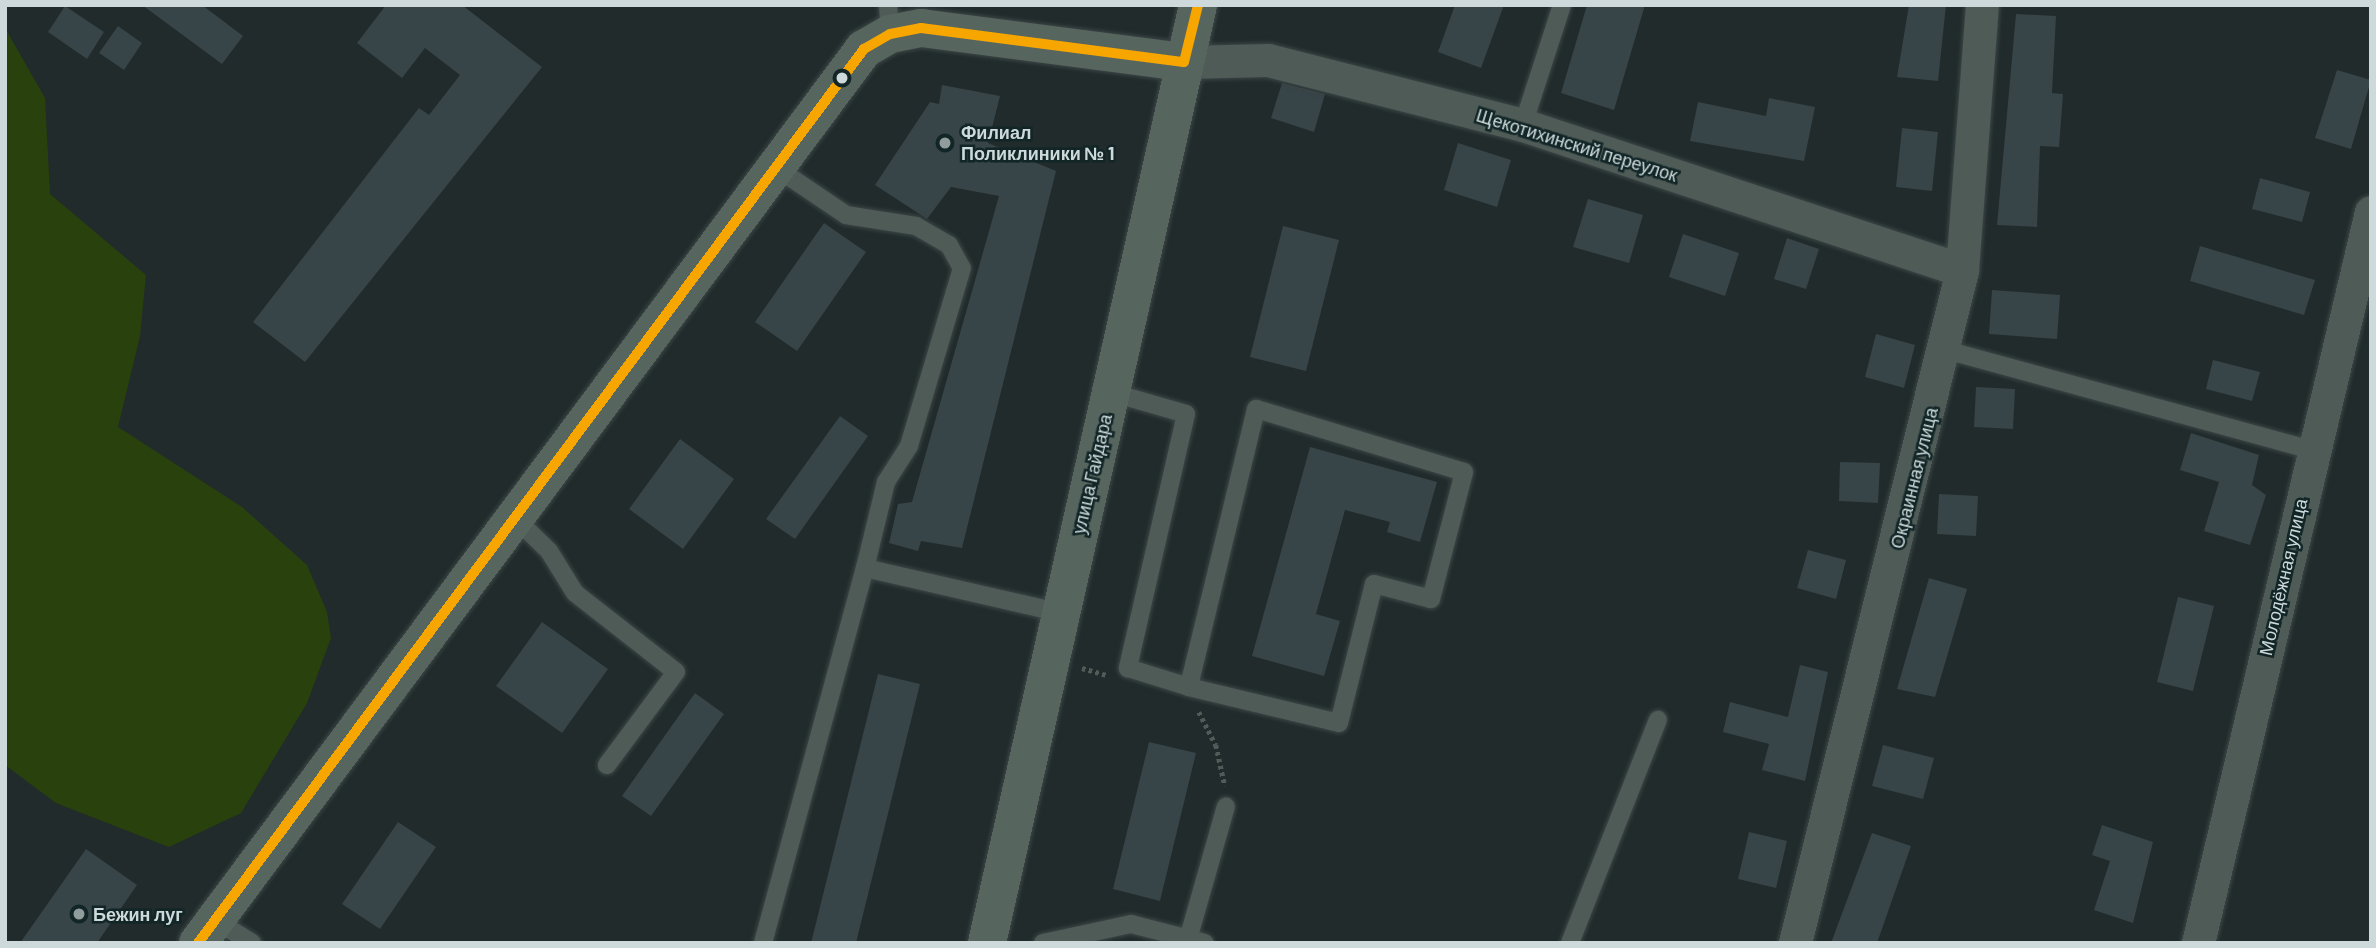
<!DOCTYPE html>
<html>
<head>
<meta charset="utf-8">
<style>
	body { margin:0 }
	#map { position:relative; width:2376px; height:948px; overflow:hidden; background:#212b2b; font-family:Barlow,sans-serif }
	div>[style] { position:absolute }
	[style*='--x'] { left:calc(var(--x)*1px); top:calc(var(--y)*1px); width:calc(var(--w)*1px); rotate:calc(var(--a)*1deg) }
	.green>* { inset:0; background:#29410d }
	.building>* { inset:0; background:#374448 }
	.path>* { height:4.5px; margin-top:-2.25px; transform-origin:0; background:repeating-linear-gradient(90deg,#515b58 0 3.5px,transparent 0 7px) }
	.roads { filter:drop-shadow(0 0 2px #3d4646) drop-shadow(0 0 2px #3d4646) }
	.lane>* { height:18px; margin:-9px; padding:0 9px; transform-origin:9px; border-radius:9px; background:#4f5b56 }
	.street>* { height:33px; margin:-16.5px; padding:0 16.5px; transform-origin:16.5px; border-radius:16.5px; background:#4f5b56 }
	.secondary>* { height:38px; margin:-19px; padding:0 19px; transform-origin:19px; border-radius:19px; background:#57655f }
	.bus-1>* { height:10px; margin:-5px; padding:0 5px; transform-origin:5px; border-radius:5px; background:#f7a600 }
	.dots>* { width:19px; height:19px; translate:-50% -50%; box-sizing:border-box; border:4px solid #122627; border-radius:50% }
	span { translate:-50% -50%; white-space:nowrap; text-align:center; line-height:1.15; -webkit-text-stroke:5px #122627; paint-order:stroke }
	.poi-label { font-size:18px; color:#cdd9da; font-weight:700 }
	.left { translate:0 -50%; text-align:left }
	.street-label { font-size:18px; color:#cdd9da }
	.frame { position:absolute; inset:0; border:7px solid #cdd9da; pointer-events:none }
</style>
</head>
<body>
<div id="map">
	<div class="green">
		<div style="clip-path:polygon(5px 28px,45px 98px,50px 194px,146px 275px,140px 336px,118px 427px,242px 507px,307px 565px,327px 612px,331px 638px,307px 703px,241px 813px,169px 847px,56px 803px,5px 765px)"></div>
	</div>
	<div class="building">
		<div style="clip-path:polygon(142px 5px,202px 5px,243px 36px,222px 64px)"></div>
		<div style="clip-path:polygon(386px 5px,462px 5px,542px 67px,305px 362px,253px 322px,419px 108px,429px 115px,460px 75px,425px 48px,402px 78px,357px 43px)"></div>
		<div style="clip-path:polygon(1455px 5px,1504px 5px,1481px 68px,1438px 52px)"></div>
		<div style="clip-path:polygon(1587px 5px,1645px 5px,1614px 110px,1561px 93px)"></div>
		<div style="clip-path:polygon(1909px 5px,1946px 5px,1938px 81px,1897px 77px)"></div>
		<div style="clip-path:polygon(65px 6px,104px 32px,87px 59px,48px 32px)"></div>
		<div style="clip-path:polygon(2016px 14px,2056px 16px,2052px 93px,2063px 94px,2059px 147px,2040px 146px,2037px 227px,1997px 225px)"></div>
		<div style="clip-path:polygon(118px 26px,142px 43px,124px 70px,99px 53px)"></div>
		<div style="clip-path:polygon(2337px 70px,2371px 80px,2351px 149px,2315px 138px)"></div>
		<div style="clip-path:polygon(1282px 83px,1325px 94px,1314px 132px,1271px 118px)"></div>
		<div style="clip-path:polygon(942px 85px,1000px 96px,988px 143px,1056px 171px,962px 548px,921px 541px,918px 551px,889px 543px,898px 504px,912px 502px,999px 196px,951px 187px,927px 219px,875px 185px,930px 102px,939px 104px)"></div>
		<div style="clip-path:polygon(1769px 98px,1815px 107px,1804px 161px,1690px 141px,1698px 102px,1766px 116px)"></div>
		<div style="clip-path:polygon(1902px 128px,1938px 132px,1932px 191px,1896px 187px)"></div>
		<div style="clip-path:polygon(1458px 143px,1511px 160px,1497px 207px,1444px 190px)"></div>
		<div style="clip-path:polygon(2260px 178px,2310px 192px,2302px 222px,2252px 209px)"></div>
		<div style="clip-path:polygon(1588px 199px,1643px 215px,1629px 263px,1573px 247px)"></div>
		<div style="clip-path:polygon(824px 223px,866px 252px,797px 351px,755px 322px)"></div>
		<div style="clip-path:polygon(1283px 226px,1339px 240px,1306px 371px,1250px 357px)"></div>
		<div style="clip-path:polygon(1683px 234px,1739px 253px,1725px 296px,1669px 277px)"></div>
		<div style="clip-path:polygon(1787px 238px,1819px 249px,1806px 289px,1774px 279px)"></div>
		<div style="clip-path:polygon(2200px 246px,2315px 280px,2304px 315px,2190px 281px)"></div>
		<div style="clip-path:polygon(1992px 290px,2060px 295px,2057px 339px,1989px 334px)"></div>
		<div style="clip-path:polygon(1876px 334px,1915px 345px,1904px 388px,1865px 377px)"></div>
		<div style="clip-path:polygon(2213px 360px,2260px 372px,2252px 401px,2206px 389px)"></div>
		<div style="clip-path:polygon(1976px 387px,2015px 389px,2013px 429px,1974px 427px)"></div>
		<div style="clip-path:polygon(840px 416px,868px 436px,795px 539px,766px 519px)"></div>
		<div style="clip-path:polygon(2191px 433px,2259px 455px,2252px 485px,2266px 495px,2250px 545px,2204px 531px,2219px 482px,2180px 470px)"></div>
		<div style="clip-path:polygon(680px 439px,734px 479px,683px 549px,629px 509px)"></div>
		<div style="clip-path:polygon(1310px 447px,1437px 482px,1420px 542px,1387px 532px,1390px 522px,1345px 510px,1316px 614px,1340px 621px,1324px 676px,1252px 656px)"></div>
		<div style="clip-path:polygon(1840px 462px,1880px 463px,1878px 503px,1839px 501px)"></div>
		<div style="clip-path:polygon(1939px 494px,1978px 496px,1976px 536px,1937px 534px)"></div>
		<div style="clip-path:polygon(1808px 550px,1846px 560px,1836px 599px,1797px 588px)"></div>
		<div style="clip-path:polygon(1929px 578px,1967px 589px,1935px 697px,1897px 689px)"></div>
		<div style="clip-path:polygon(2178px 597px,2214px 606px,2193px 691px,2157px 682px)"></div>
		<div style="clip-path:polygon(542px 622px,608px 669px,562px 733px,496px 686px)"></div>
		<div style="clip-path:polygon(1800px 665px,1828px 672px,1805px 781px,1762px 770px,1769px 744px,1723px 732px,1730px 702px,1788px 717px)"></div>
		<div style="clip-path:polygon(878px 674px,920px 684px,856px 943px,811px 943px)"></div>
		<div style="clip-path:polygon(695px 693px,724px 714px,651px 816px,622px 796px)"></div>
		<div style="clip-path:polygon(1149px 742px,1196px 753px,1160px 901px,1113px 889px)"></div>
		<div style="clip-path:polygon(1883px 745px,1934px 758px,1923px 799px,1872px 786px)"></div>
		<div style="clip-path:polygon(398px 822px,436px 847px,380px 929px,342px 904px)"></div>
		<div style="clip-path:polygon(2102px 825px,2153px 842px,2133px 923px,2094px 910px,2110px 861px,2092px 855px)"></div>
		<div style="clip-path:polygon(1749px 832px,1787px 841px,1776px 888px,1738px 879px)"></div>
		<div style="clip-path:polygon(1872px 833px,1911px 846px,1877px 943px,1831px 943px)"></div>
		<div style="clip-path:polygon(86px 849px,137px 885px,97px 943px,20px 943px)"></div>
	</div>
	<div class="path">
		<div style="--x:1082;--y:668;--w:26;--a:16"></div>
		<div style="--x:1199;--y:712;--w:37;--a:63"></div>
		<div style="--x:1216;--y:745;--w:42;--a:77.6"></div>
	</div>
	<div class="roads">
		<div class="lane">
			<div style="--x:888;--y:5;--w:29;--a:86"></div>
			<div style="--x:1523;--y:125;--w:126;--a:-72"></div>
			<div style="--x:772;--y:165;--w:89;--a:34"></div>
			<div style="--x:846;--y:215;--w:71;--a:8.9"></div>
			<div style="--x:916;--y:226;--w:38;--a:30"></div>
			<div style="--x:949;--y:245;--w:26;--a:61"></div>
			<div style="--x:962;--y:268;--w:186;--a:106.6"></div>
			<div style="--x:909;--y:446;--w:43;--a:122.6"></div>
			<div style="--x:886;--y:482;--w:89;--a:103.7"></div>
			<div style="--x:1946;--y:350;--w:379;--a:15.3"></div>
			<div style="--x:1110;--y:392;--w:79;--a:16.1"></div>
			<div style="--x:1186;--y:414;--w:261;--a:102.9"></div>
			<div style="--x:1128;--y:668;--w:64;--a:17.3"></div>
			<div style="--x:1189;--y:687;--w:154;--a:13.5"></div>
			<div style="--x:1339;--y:723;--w:143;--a:-75.9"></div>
			<div style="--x:1374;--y:584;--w:59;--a:14.7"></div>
			<div style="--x:1431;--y:599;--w:131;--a:-75.4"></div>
			<div style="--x:1464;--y:472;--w:217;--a:-163.1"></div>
			<div style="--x:1256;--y:409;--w:286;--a:103.6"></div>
			<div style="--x:513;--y:516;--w:50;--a:44.2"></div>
			<div style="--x:549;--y:551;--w:49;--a:58.2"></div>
			<div style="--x:575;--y:593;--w:128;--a:38"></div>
			<div style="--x:676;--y:672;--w:116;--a:126.6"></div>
			<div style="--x:215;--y:920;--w:44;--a:31.9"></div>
			<div style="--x:763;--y:943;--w:389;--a:-74.8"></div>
			<div style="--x:865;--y:568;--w:201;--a:12.9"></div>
			<div style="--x:1043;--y:943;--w:90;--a:-12.2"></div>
			<div style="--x:1131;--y:924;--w:76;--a:14.4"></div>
			<div style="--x:1187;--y:943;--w:142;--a:-74.1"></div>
			<div style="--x:1570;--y:943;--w:240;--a:-68.5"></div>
		</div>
		<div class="street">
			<div style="--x:1184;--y:62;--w:84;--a:-1.4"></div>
			<div style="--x:1268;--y:60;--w:263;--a:14.3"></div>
			<div style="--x:1523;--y:125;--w:462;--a:18.3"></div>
			<div style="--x:1795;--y:943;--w:693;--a:-76.06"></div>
			<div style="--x:1962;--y:270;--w:266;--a:-85.7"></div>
			<div style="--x:2198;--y:943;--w:751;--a:-76.69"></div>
		</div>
		<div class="secondary">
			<div style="--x:198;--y:943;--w:1115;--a:-53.32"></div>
			<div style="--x:864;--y:49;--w:30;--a:-30"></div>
			<div style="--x:890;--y:34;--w:32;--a:-11"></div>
			<div style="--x:921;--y:28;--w:265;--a:7.4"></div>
			<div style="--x:987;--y:943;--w:961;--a:-77.32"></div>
		</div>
	</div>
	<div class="bus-1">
		<div style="--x:198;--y:943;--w:1115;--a:-53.32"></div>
		<div style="--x:864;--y:49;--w:30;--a:-30"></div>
		<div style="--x:890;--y:34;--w:32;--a:-11"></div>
		<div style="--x:921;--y:28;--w:265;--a:7.4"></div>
		<div style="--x:1184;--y:62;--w:59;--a:-76.2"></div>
	</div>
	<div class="dots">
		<div style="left:842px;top:78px;background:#cdd9da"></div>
		<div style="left:945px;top:143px;background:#919c9d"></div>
		<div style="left:79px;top:914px;background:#919c9d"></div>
	</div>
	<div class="poi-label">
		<span class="left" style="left:961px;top:143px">Филиал<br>Поликлиники № 1</span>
		<span class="left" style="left:93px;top:914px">Бежин луг</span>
	</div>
	<div class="street-label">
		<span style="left:1577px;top:145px;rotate:17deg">Щекотихинский переулок</span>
		<span style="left:1092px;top:474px;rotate:-77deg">улица Гайдара</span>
		<span style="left:1914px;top:478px;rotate:-76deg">Окраинная улица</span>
		<span style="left:2283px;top:577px;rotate:-77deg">Молодёжная улица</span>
	</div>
	<div class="frame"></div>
</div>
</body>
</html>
